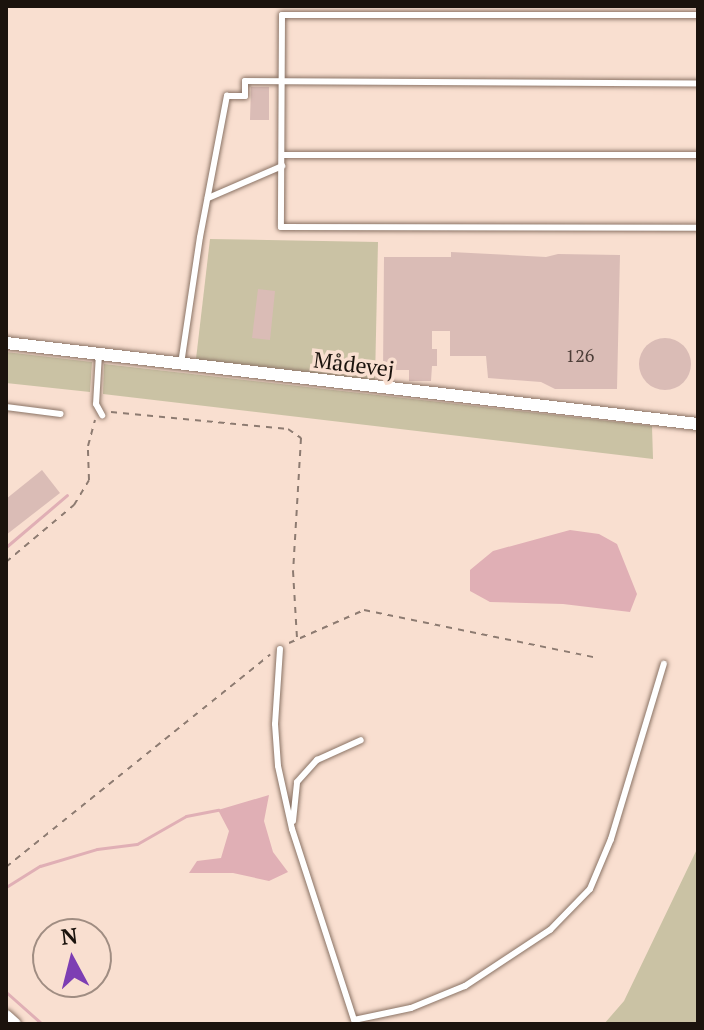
<!DOCTYPE html>
<html>
<head>
<meta charset="utf-8">
<style>
	body { margin:0 }
	#map { position:relative; width:704px; height:1030px; overflow:hidden; background:#f9dfd0; font-family:"PT Serif",serif }
	div>[style] { position:absolute }
	[style*='--x'] { left:calc(var(--x)*1px); top:calc(var(--y)*1px); width:calc(var(--w)*1px); rotate:calc(var(--a)*1deg) }
	.green>* { inset:0; background:#cac2a4 }
	.water>* { inset:0; background:#e0afb5 }
	.stream>* { height:3px; margin:-1.5px; padding:0 1.5px; transform-origin:1.5px; border-radius:1.5px; background:#e0afb5 }
	.building>* { inset:0; background:#dabcb6 }
	.round { border-radius:50% }
	.path>* { height:2px; margin-top:-1px; transform-origin:0; background:repeating-linear-gradient(90deg,#8d7b71 0 6px,transparent 0 12px) }
	.roads { filter:drop-shadow(0 0 2px #8a7365) drop-shadow(0 0 2px #8a7365) }
	.lane>* { height:6px; margin:-3px; padding:0 3px; transform-origin:3px; border-radius:3px; background:#fff }
	.street>* { height:12px; margin:-6px; padding:0 6px; transform-origin:6px; border-radius:6px; background:#fff }
	span { translate:-50% -50%; white-space:nowrap; text-align:center; line-height:1.15; -webkit-text-stroke:7px #f9dfd0; paint-order:stroke }
	.number-label { font-size:18px; color:#4b3d37 }
	.number-label span { -webkit-text-stroke-width:0 }
	.street-label { font-size:22px; color:#1b130d }
	.frame { position:absolute; inset:0; border:8px solid #1b130d; pointer-events:none }
	.north { position:absolute; left:32px; top:918px; width:80px; height:80px; box-sizing:border-box; background:#f9dfd0; border:2px solid #a08d82; border-radius:50%; rotate:353deg; font-size:22px; font-weight:700; line-height:32px; text-align:center; color:#1b130d }
	.north::after { content:''; display:block; margin:auto; width:28px; height:36px; background:#7d3eb3; clip-path:polygon(50% 0,100% 100%,50% 72%,0 100%) }
</style>
</head>
<body>
<div id="map">
	<div class="green">
		<div style="clip-path:polygon(210px 239px,378px 242px,375px 380px,196px 359px)"></div>
		<div style="clip-path:polygon(6px 352px,92px 362px,90px 392px,6px 383px)"></div>
		<div style="clip-path:polygon(104px 364px,652px 426px,653px 459px,103px 394px)"></div>
		<div style="clip-path:polygon(698px 847px,698px 1024px,604px 1024px,624px 1001px)"></div>
	</div>
	<div class="water">
		<div style="clip-path:polygon(570px 530px,599px 534px,617px 544px,637px 594px,630px 612px,563px 604px,490px 602px,470px 591px,470px 570px,493px 551px)"></div>
		<div style="clip-path:polygon(269px 795px,264px 821px,273px 852px,288px 872px,269px 881px,233px 873px,189px 873px,197px 861px,221px 858px,229px 831px,218px 810px)"></div>
	</div>
	<div class="stream">
		<div style="--x:6;--y:547;--w:80;--a:-40.4"></div>
		<div style="--x:6;--y:887;--w:40;--a:-32"></div>
		<div style="--x:40;--y:866;--w:59;--a:-16.6"></div>
		<div style="--x:97;--y:849;--w:40;--a:-7.1"></div>
		<div style="--x:137;--y:844;--w:56;--a:-29.7"></div>
		<div style="--x:186;--y:816;--w:33;--a:-11"></div>
		<div style="--x:6;--y:992;--w:48;--a:41.6"></div>
	</div>
	<div class="building">
		<div style="clip-path:polygon(251px 87px,269px 87px,269px 120px,250px 120px)"></div>
		<div style="clip-path:polygon(451px 252px,546px 257px,558px 254px,620px 255px,617px 389px,555px 389px,541px 382px,488px 378px,486px 356px,450px 356px,450px 331px,432px 331px,432px 349px,437px 349px,437px 366px,432px 366px,431px 381px,409px 381px,409px 370px,383px 370px,384px 257px,451px 257px)"></div>
		<div style="clip-path:polygon(258px 289px,275px 291px,270px 340px,252px 338px)"></div>
		<div class="round" style="left:639px;top:338px;width:52px;height:52px"></div>
		<div style="clip-path:polygon(42px 470px,60px 493px,6px 535px,6px 499px)"></div>
	</div>
	<div class="path">
		<div style="--x:111;--y:412;--w:178;--a:5.5"></div>
		<div style="--x:288;--y:429;--w:16;--a:35"></div>
		<div style="--x:301;--y:438;--w:133;--a:93.4"></div>
		<div style="--x:293;--y:571;--w:67;--a:86.6"></div>
		<div style="--x:6;--y:562;--w:89;--a:-40"></div>
		<div style="--x:74;--y:505;--w:29;--a:-59"></div>
		<div style="--x:89;--y:480;--w:34;--a:-92"></div>
		<div style="--x:88;--y:446;--w:27;--a:-75"></div>
		<div style="--x:289;--y:643;--w:82;--a:-23.7"></div>
		<div style="--x:364;--y:610;--w:238;--a:11.6"></div>
		<div style="--x:6;--y:867;--w:339;--a:-38.8"></div>
	</div>
	<div class="roads">
		<div class="lane">
			<div style="--x:698;--y:15;--w:416;--a:180"></div>
			<div style="--x:282;--y:15;--w:212;--a:90.3"></div>
			<div style="--x:281;--y:227;--w:417;--a:0.1"></div>
			<div style="--x:282;--y:155;--w:416;--a:0"></div>
			<div style="--x:208;--y:198;--w:81;--a:-23.4"></div>
			<div style="--x:99;--y:354;--w:50;--a:93.4"></div>
			<div style="--x:96;--y:404;--w:13;--a:61"></div>
			<div style="--x:181;--y:364;--w:128;--a:-81.5"></div>
			<div style="--x:200;--y:237;--w:144;--a:-79.2"></div>
			<div style="--x:227;--y:96;--w:18;--a:0"></div>
			<div style="--x:245;--y:96;--w:15;--a:-90"></div>
			<div style="--x:245;--y:81;--w:453;--a:0.3"></div>
			<div style="--x:6;--y:407;--w:55;--a:7.3"></div>
			<div style="--x:280;--y:649;--w:75;--a:93.8"></div>
			<div style="--x:275;--y:724;--w:42;--a:85.9"></div>
			<div style="--x:278;--y:766;--w:65;--a:77.5"></div>
			<div style="--x:292;--y:829;--w:201;--a:72"></div>
			<div style="--x:354;--y:1020;--w:58;--a:-11.9"></div>
			<div style="--x:411;--y:1008;--w:58;--a:-22.2"></div>
			<div style="--x:465;--y:986;--w:102;--a:-33.4"></div>
			<div style="--x:550;--y:930;--w:57;--a:-45.7"></div>
			<div style="--x:590;--y:889;--w:54;--a:-67.2"></div>
			<div style="--x:611;--y:839;--w:183;--a:-73.2"></div>
			<div style="--x:293;--y:821;--w:39;--a:-84"></div>
			<div style="--x:297;--y:782;--w:30;--a:-48"></div>
			<div style="--x:317;--y:760;--w:48;--a:-24.4"></div>
		</div>
		<div class="street">
			<div style="--x:6;--y:343;--w:697;--a:6.68"></div>
			<div style="--x:6;--y:1016;--w:12;--a:42"></div>
		</div>
	</div>
	<div class="number-label">
		<span style="left:580px;top:355px">126</span>
	</div>
	<div class="street-label">
		<span style="left:354px;top:364px;rotate:7deg">Mådevej</span>
	</div>
	<div class="frame"></div>
	<div class="north">N</div>
</div>
</body>
</html>
